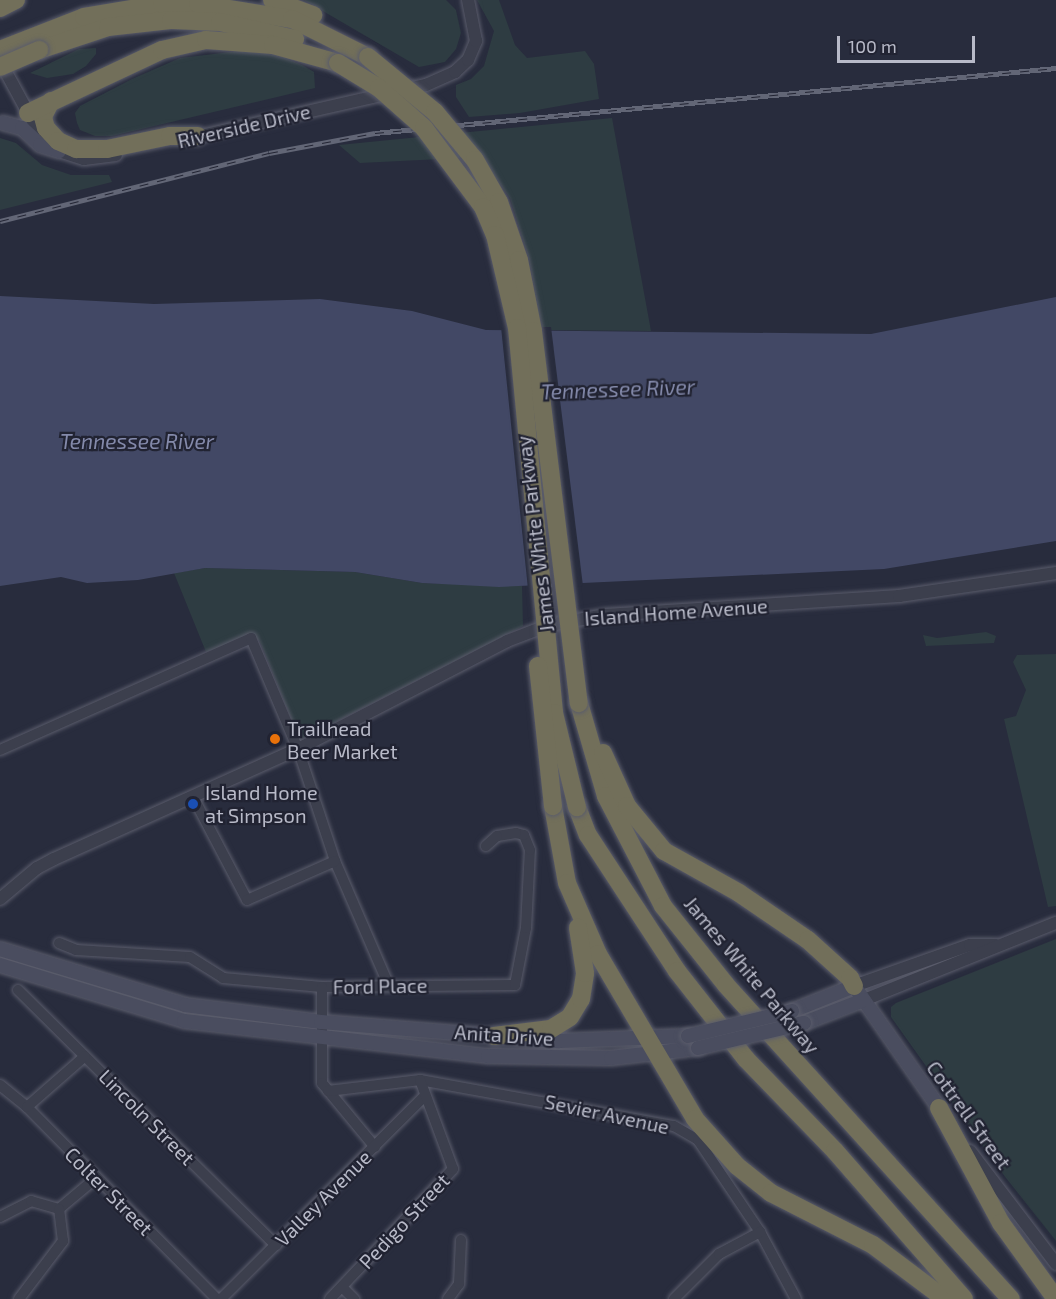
<!DOCTYPE html>
<html>
<head>
<meta charset="utf-8">
<style>
	body { margin:0 }
	#map { position:relative; width:1056px; height:1299px; overflow:hidden; background:#282c3d; font-family:"Exo 2",sans-serif }
	div>[style] { position:absolute }
	[style*='--x'] { left:calc(var(--x)*1px); top:calc(var(--y)*1px); width:calc(var(--w)*1px); rotate:calc(var(--a)*1deg) }
	.green>* { inset:0; background:#2e3c42 }
	.water>* { inset:0; background:#424865 }
	.pier>* { inset:0; background:#282c3d }
	.roads { filter:drop-shadow(0 0 2px #5a5c6b) drop-shadow(0 0 2px #5a5c6b) }
	.minor>* { height:10px; margin:-5px; padding:0 5px; transform-origin:5px; border-radius:5px; background:#3c3f4d }
	.tertiary>* { height:12px; margin:-6px; padding:0 6px; transform-origin:6px; border-radius:6px; background:#3c3f4d }
	.secondary>* { height:14px; margin:-7px; padding:0 7px; transform-origin:7px; border-radius:7px; background:#4a4d5f }
	.motorway>* { height:18px; margin:-9px; padding:0 9px; transform-origin:9px; border-radius:9px; background:#726f5a }
	.rail>* { height:5px; margin-top:-2.5px; transform-origin:0; background:repeating-linear-gradient(90deg,#212332 0 9px,#626676 0 18px); box-sizing:border-box; border-block:2px solid #626676 }
	.bridges { filter:drop-shadow(0 0 2px #5a5c6b) drop-shadow(0 0 2px #5a5c6b) }
	.secondary-bridge>* { height:14px; margin:-7px; padding:0 7px; transform-origin:7px; border-radius:7px; background:#4a4d5f }
	.motorway-bridge>* { height:18px; margin:-9px; padding:0 9px; transform-origin:9px; border-radius:9px; background:#726f5a }
	.dots>* { width:16px; height:16px; translate:-50% -50%; box-sizing:border-box; border:3px solid #212332; border-radius:50% }
	span { translate:-50% -50%; white-space:nowrap; text-align:center; line-height:1.15; -webkit-text-stroke:4.5px #212332; paint-order:stroke }
	.street-label { font-size:20px; color:#b8bac8 }
	.poi-label { font-size:20px; color:#b8bac8 }
	.left { translate:0 -50%; text-align:left }
	.water-label { font-size:21px; color:#848aab; font-style:italic }
	.scale { position:absolute; left:837px; top:36px; width:138px; height:27px; box-sizing:border-box; border:3px solid #b8bac8; border-top:0; padding-left:8px; font-size:18px; line-height:21px; white-space:nowrap; color:#b8bac8; -webkit-text-stroke:4px #212332; paint-order:stroke }
</style>
</head>
<body>
<div id="map">
	<div class="green">
		<div style="clip-path:polygon(304px 0,446px 0,456px 10px,461px 33px,456px 49px,445px 62px,419px 67px)"></div>
		<div style="clip-path:polygon(477px 0,499px 0,515px 45px,527px 58px,585px 51px,594px 64px,599px 99px,520px 113px,469px 117px,456px 97px,456px 85px,471px 79px,484px 66px,494px 31px)"></div>
		<div style="clip-path:polygon(96px 48px,96px 54px,86px 66px,73px 74px,47px 78px,30px 73px,79px 49px)"></div>
		<div style="clip-path:polygon(239px 51px,277px 55px,302px 65px,314px 72px,315px 88px,112px 136px,95px 136px,80px 130px,77px 123px,75px 113px,80px 106px,132px 79px,180px 58px)"></div>
		<div style="clip-path:polygon(612px 118px,651px 331px,542px 330px,529px 259px,510px 198px,481px 157px,360px 163px,339px 145px)"></div>
		<div style="clip-path:polygon(0 138px,16px 143px,42px 165px,71px 175px,109px 175px,112px 182px,0 210px)"></div>
		<div style="clip-path:polygon(205px 568px,355px 572px,422px 583px,522px 586px,523px 626px,300px 740px,260px 642px,253px 634px,206px 652px,174px 573px)"></div>
		<div style="clip-path:polygon(986px 632px,996px 636px,994px 643px,926px 646px,923px 635px,937px 638px)"></div>
		<div style="clip-path:polygon(1056px 654px,1056px 906px,1048px 907px,1004px 719px,1016px 716px,1026px 690px,1013px 662px,1017px 655px)"></div>
		<div style="clip-path:polygon(1056px 939px,1056px 1241px,1006px 1178px,891px 1017px,891px 1007px,896px 1003px)"></div>
	</div>
	<div class="water">
		<div style="clip-path:polygon(0 296px,154px 304px,320px 299px,412px 311px,486px 330px,871px 334px,1056px 297px,1056px 541px,884px 569px,499px 587px,422px 583px,355px 572px,205px 568px,138px 580px,87px 583px,61px 577px,0 586px)"></div>
	</div>
	<div class="pier">
		<div style="clip-path:polygon(501px 327px,551px 327px,583px 586px,528px 589px)"></div>
	</div>
	<div class="roads">
		<div class="minor">
			<div style="--x:0;--y:750;--w:275;--a:-24"></div>
			<div style="--x:251;--y:638;--w:121;--a:67.1"></div>
			<div style="--x:298;--y:749;--w:118;--a:71.7"></div>
			<div style="--x:335;--y:861;--w:136;--a:66.6"></div>
			<div style="--x:193;--y:797;--w:116;--a:62.3"></div>
			<div style="--x:247;--y:900;--w:96;--a:-23.9"></div>
			<div style="--x:59;--y:943;--w:18;--a:22"></div>
			<div style="--x:76;--y:950;--w:114;--a:3.5"></div>
			<div style="--x:190;--y:957;--w:39;--a:32"></div>
			<div style="--x:223;--y:978;--w:99;--a:5.2"></div>
			<div style="--x:322;--y:987;--w:193;--a:-0.6"></div>
			<div style="--x:515;--y:985;--w:58;--a:-79.1"></div>
			<div style="--x:526;--y:928;--w:78;--a:-87.1"></div>
			<div style="--x:530;--y:850;--w:16;--a:-112"></div>
			<div style="--x:524;--y:835;--w:8;--a:-166"></div>
			<div style="--x:516;--y:833;--w:19;--a:171"></div>
			<div style="--x:497;--y:836;--w:15;--a:138"></div>
			<div style="--x:322;--y:987;--w:96;--a:90"></div>
			<div style="--x:322;--y:1083;--w:83;--a:50.4"></div>
			<div style="--x:18;--y:990;--w:363;--a:44.7"></div>
			<div style="--x:0;--y:1085;--w:35;--a:39"></div>
			<div style="--x:27;--y:1107;--w:270;--a:45.3"></div>
			<div style="--x:328;--y:1091;--w:93;--a:-6.8"></div>
			<div style="--x:420;--y:1080;--w:258;--a:10.3"></div>
			<div style="--x:674;--y:1126;--w:28;--a:30"></div>
			<div style="--x:698;--y:1140;--w:111;--a:56"></div>
			<div style="--x:760;--y:1232;--w:76;--a:61.8"></div>
			<div style="--x:27;--y:1107;--w:77;--a:-41.3"></div>
			<div style="--x:59;--y:1209;--w:48;--a:-40"></div>
			<div style="--x:0;--y:1217;--w:35;--a:-27"></div>
			<div style="--x:31;--y:1201;--w:29;--a:16"></div>
			<div style="--x:343;--y:1288;--w:16;--a:45"></div>
			<div style="--x:19;--y:1299;--w:73;--a:-52.8"></div>
			<div style="--x:63;--y:1241;--w:32;--a:-97"></div>
			<div style="--x:221;--y:1299;--w:286;--a:-44.9"></div>
			<div style="--x:330;--y:1299;--w:179;--a:-46.6"></div>
			<div style="--x:453;--y:1169;--w:95;--a:-110.3"></div>
			<div style="--x:448;--y:1299;--w:19;--a:-54"></div>
			<div style="--x:459;--y:1284;--w:44;--a:-87.4"></div>
			<div style="--x:674;--y:1299;--w:64;--a:-45"></div>
			<div style="--x:719;--y:1254;--w:47;--a:-28.2"></div>
		</div>
		<div class="tertiary">
			<div style="--x:0;--y:61;--w:80;--a:61.5"></div>
			<div style="--x:38;--y:131;--w:29;--a:44"></div>
			<div style="--x:59;--y:151;--w:26;--a:18"></div>
			<div style="--x:84;--y:159;--w:32;--a:-7"></div>
			<div style="--x:192;--y:138;--w:240;--a:-12.8"></div>
			<div style="--x:426;--y:85;--w:32;--a:-24"></div>
			<div style="--x:455;--y:72;--w:18;--a:-43"></div>
			<div style="--x:468;--y:60;--w:21;--a:-67"></div>
			<div style="--x:476;--y:41;--w:42;--a:-101"></div>
			<div style="--x:0;--y:899;--w:48;--a:-40"></div>
			<div style="--x:37;--y:868;--w:19;--a:-28"></div>
			<div style="--x:54;--y:859;--w:268;--a:-24.3"></div>
			<div style="--x:298;--y:749;--w:235;--a:-27.3"></div>
			<div style="--x:507;--y:641;--w:45;--a:-20.9"></div>
			<div style="--x:549;--y:625;--w:58;--a:-10"></div>
			<div style="--x:606;--y:615;--w:294;--a:-3.7"></div>
			<div style="--x:899;--y:596;--w:159;--a:-8.3"></div>
			<div style="--x:854;--y:986;--w:123;--a:-19.5"></div>
			<div style="--x:970;--y:945;--w:26;--a:0"></div>
			<div style="--x:864;--y:1000;--w:207;--a:-21.9"></div>
			<div style="--x:970;--y:1151;--w:142;--a:52.7"></div>
		</div>
		<div class="secondary">
			<div style="--x:3;--y:123;--w:20;--a:15"></div>
			<div style="--x:22;--y:128;--w:25;--a:43"></div>
			<div style="--x:40;--y:145;--w:20;--a:18"></div>
			<div style="--x:0;--y:949;--w:193;--a:16.8"></div>
			<div style="--x:185;--y:1005;--w:137;--a:7.1"></div>
			<div style="--x:321;--y:1022;--w:239;--a:4.6"></div>
			<div style="--x:559;--y:1041;--w:129;--a:-2.2"></div>
			<div style="--x:0;--y:965;--w:192;--a:16.9"></div>
			<div style="--x:184;--y:1021;--w:306;--a:6.6"></div>
			<div style="--x:488;--y:1056;--w:123;--a:0.9"></div>
			<div style="--x:611;--y:1058;--w:88;--a:-6.6"></div>
			<div style="--x:792;--y:1011;--w:67;--a:-22"></div>
			<div style="--x:854;--y:986;--w:149;--a:55.1"></div>
			<div style="--x:804;--y:1023;--w:64;--a:-21"></div>
		</div>
		<div class="motorway">
			<div style="--x:272;--y:0;--w:44;--a:20.1"></div>
			<div style="--x:0;--y:8;--w:18;--a:-27"></div>
			<div style="--x:0;--y:50;--w:90;--a:-21.4"></div>
			<div style="--x:84;--y:17;--w:79;--a:-9.5"></div>
			<div style="--x:162;--y:4;--w:36;--a:0"></div>
			<div style="--x:198;--y:4;--w:95;--a:9.1"></div>
			<div style="--x:292;--y:19;--w:85;--a:26.6"></div>
			<div style="--x:39;--y:50;--w:73;--a:-18.4"></div>
			<div style="--x:108;--y:27;--w:63;--a:-6.3"></div>
			<div style="--x:171;--y:20;--w:49;--a:2.3"></div>
			<div style="--x:220;--y:22;--w:77;--a:12.8"></div>
			<div style="--x:51;--y:101;--w:18;--a:117"></div>
			<div style="--x:43;--y:117;--w:11;--a:75"></div>
			<div style="--x:46;--y:128;--w:18;--a:47"></div>
			<div style="--x:58;--y:141;--w:20;--a:24"></div>
			<div style="--x:76;--y:149;--w:31;--a:0"></div>
			<div style="--x:107;--y:149;--w:64;--a:-11.7"></div>
			<div style="--x:170;--y:136;--w:28;--a:0"></div>
			<div style="--x:28;--y:113;--w:148;--a:-25.2"></div>
			<div style="--x:162;--y:50;--w:45;--a:-12.8"></div>
			<div style="--x:206;--y:40;--w:67;--a:4.3"></div>
			<div style="--x:273;--y:45;--w:67;--a:15.5"></div>
			<div style="--x:579;--y:703;--w:97;--a:73.8"></div>
			<div style="--x:606;--y:796;--w:124;--a:62.6"></div>
			<div style="--x:663;--y:906;--w:101;--a:51.4"></div>
			<div style="--x:726;--y:985;--w:424;--a:47.8"></div>
			<div style="--x:603;--y:753;--w:58;--a:65.6"></div>
			<div style="--x:627;--y:806;--w:58;--a:50.6"></div>
			<div style="--x:664;--y:851;--w:86;--a:29.2"></div>
			<div style="--x:739;--y:893;--w:83;--a:34.3"></div>
			<div style="--x:808;--y:940;--w:57;--a:42.1"></div>
			<div style="--x:850;--y:978;--w:9;--a:63"></div>
			<div style="--x:553;--y:806;--w:78;--a:79.7"></div>
			<div style="--x:567;--y:883;--w:77;--a:66.4"></div>
			<div style="--x:598;--y:954;--w:191;--a:59.5"></div>
			<div style="--x:695;--y:1119;--w:63;--a:48.2"></div>
			<div style="--x:737;--y:1166;--w:43;--a:38.5"></div>
			<div style="--x:771;--y:1193;--w:114;--a:27"></div>
			<div style="--x:873;--y:1245;--w:90;--a:36.9"></div>
			<div style="--x:577;--y:807;--w:30;--a:69"></div>
			<div style="--x:588;--y:835;--w:163;--a:56.8"></div>
			<div style="--x:677;--y:971;--w:112;--a:51.9"></div>
			<div style="--x:746;--y:1059;--w:128;--a:45.9"></div>
			<div style="--x:835;--y:1151;--w:196;--a:48.9"></div>
			<div style="--x:494;--y:1036;--w:57;--a:-7"></div>
			<div style="--x:551;--y:1029;--w:22;--a:-32"></div>
			<div style="--x:570;--y:1017;--w:21;--a:-59"></div>
			<div style="--x:581;--y:999;--w:26;--a:-81"></div>
			<div style="--x:585;--y:973;--w:46;--a:-98.8"></div>
			<div style="--x:939;--y:1108;--w:131;--a:61.7"></div>
			<div style="--x:1001;--y:1223;--w:94;--a:54.1"></div>
		</div>
	</div>
	<div class="rail">
		<div style="--x:0;--y:221;--w:277;--a:-14.2"></div>
		<div style="--x:269;--y:153;--w:108;--a:-10.7"></div>
		<div style="--x:375;--y:133;--w:684;--a:-5.45"></div>
	</div>
	<div class="bridges">
		<div class="secondary-bridge">
			<div style="--x:688;--y:1036;--w:107;--a:-13.5"></div>
			<div style="--x:698;--y:1048;--w:109;--a:-13.3"></div>
		</div>
		<div class="motorway-bridge">
			<div style="--x:368;--y:57;--w:87;--a:39.4"></div>
			<div style="--x:435;--y:112;--w:62;--a:50.2"></div>
			<div style="--x:475;--y:160;--w:48;--a:60.3"></div>
			<div style="--x:499;--y:202;--w:61;--a:71"></div>
			<div style="--x:519;--y:260;--w:72;--a:78.8"></div>
			<div style="--x:533;--y:331;--w:375;--a:83"></div>
			<div style="--x:338;--y:63;--w:48;--a:31.4"></div>
			<div style="--x:379;--y:88;--w:60;--a:41.6"></div>
			<div style="--x:424;--y:128;--w:99;--a:53.2"></div>
			<div style="--x:483;--y:207;--w:30;--a:67"></div>
			<div style="--x:495;--y:235;--w:96;--a:76.7"></div>
			<div style="--x:517;--y:328;--w:387;--a:84.5"></div>
			<div style="--x:554;--y:713;--w:97;--a:76.3"></div>
			<div style="--x:0;--y:67;--w:43;--a:-23.6"></div>
			<div style="--x:538;--y:666;--w:141;--a:83.9"></div>
		</div>
	</div>
	<div class="dots">
		<div style="left:275px;top:739px;background:#e8710a"></div>
		<div style="left:193px;top:804px;background:#1a4fb4"></div>
	</div>
	<div class="street-label">
		<span style="left:244px;top:126px;rotate:-13deg">Riverside Drive</span>
		<span style="left:535px;top:534px;rotate:-97deg">James White Parkway</span>
		<span style="left:676px;top:612px;rotate:-4deg">Island Home Avenue</span>
		<span style="left:752px;top:975px;rotate:50deg">James White Parkway</span>
		<span style="left:380px;top:986px;rotate:-1deg">Ford Place</span>
		<span style="left:504px;top:1035px;rotate:4deg">Anita Drive</span>
		<span style="left:607px;top:1114px;rotate:12deg">Sevier Avenue</span>
		<span style="left:969px;top:1115px;rotate:54deg">Cottrell Street</span>
		<span style="left:147px;top:1117px;rotate:45deg">Lincoln Street</span>
		<span style="left:109px;top:1191px;rotate:45deg">Colter Street</span>
		<span style="left:323px;top:1198px;rotate:-45deg">Valley Avenue</span>
		<span style="left:404px;top:1221px;rotate:-47deg">Pedigo Street</span>
	</div>
	<div class="poi-label">
		<span class="left" style="left:287px;top:740px">Trailhead<br>Beer Market</span>
		<span class="left" style="left:205px;top:804px">Island Home<br>at Simpson</span>
	</div>
	<div class="water-label">
		<span style="left:618px;top:389px;rotate:-2deg">Tennessee River</span>
		<span style="left:137px;top:441px">Tennessee River</span>
	</div>
	<div class="scale">100 m</div>
</div>
</body>
</html>
